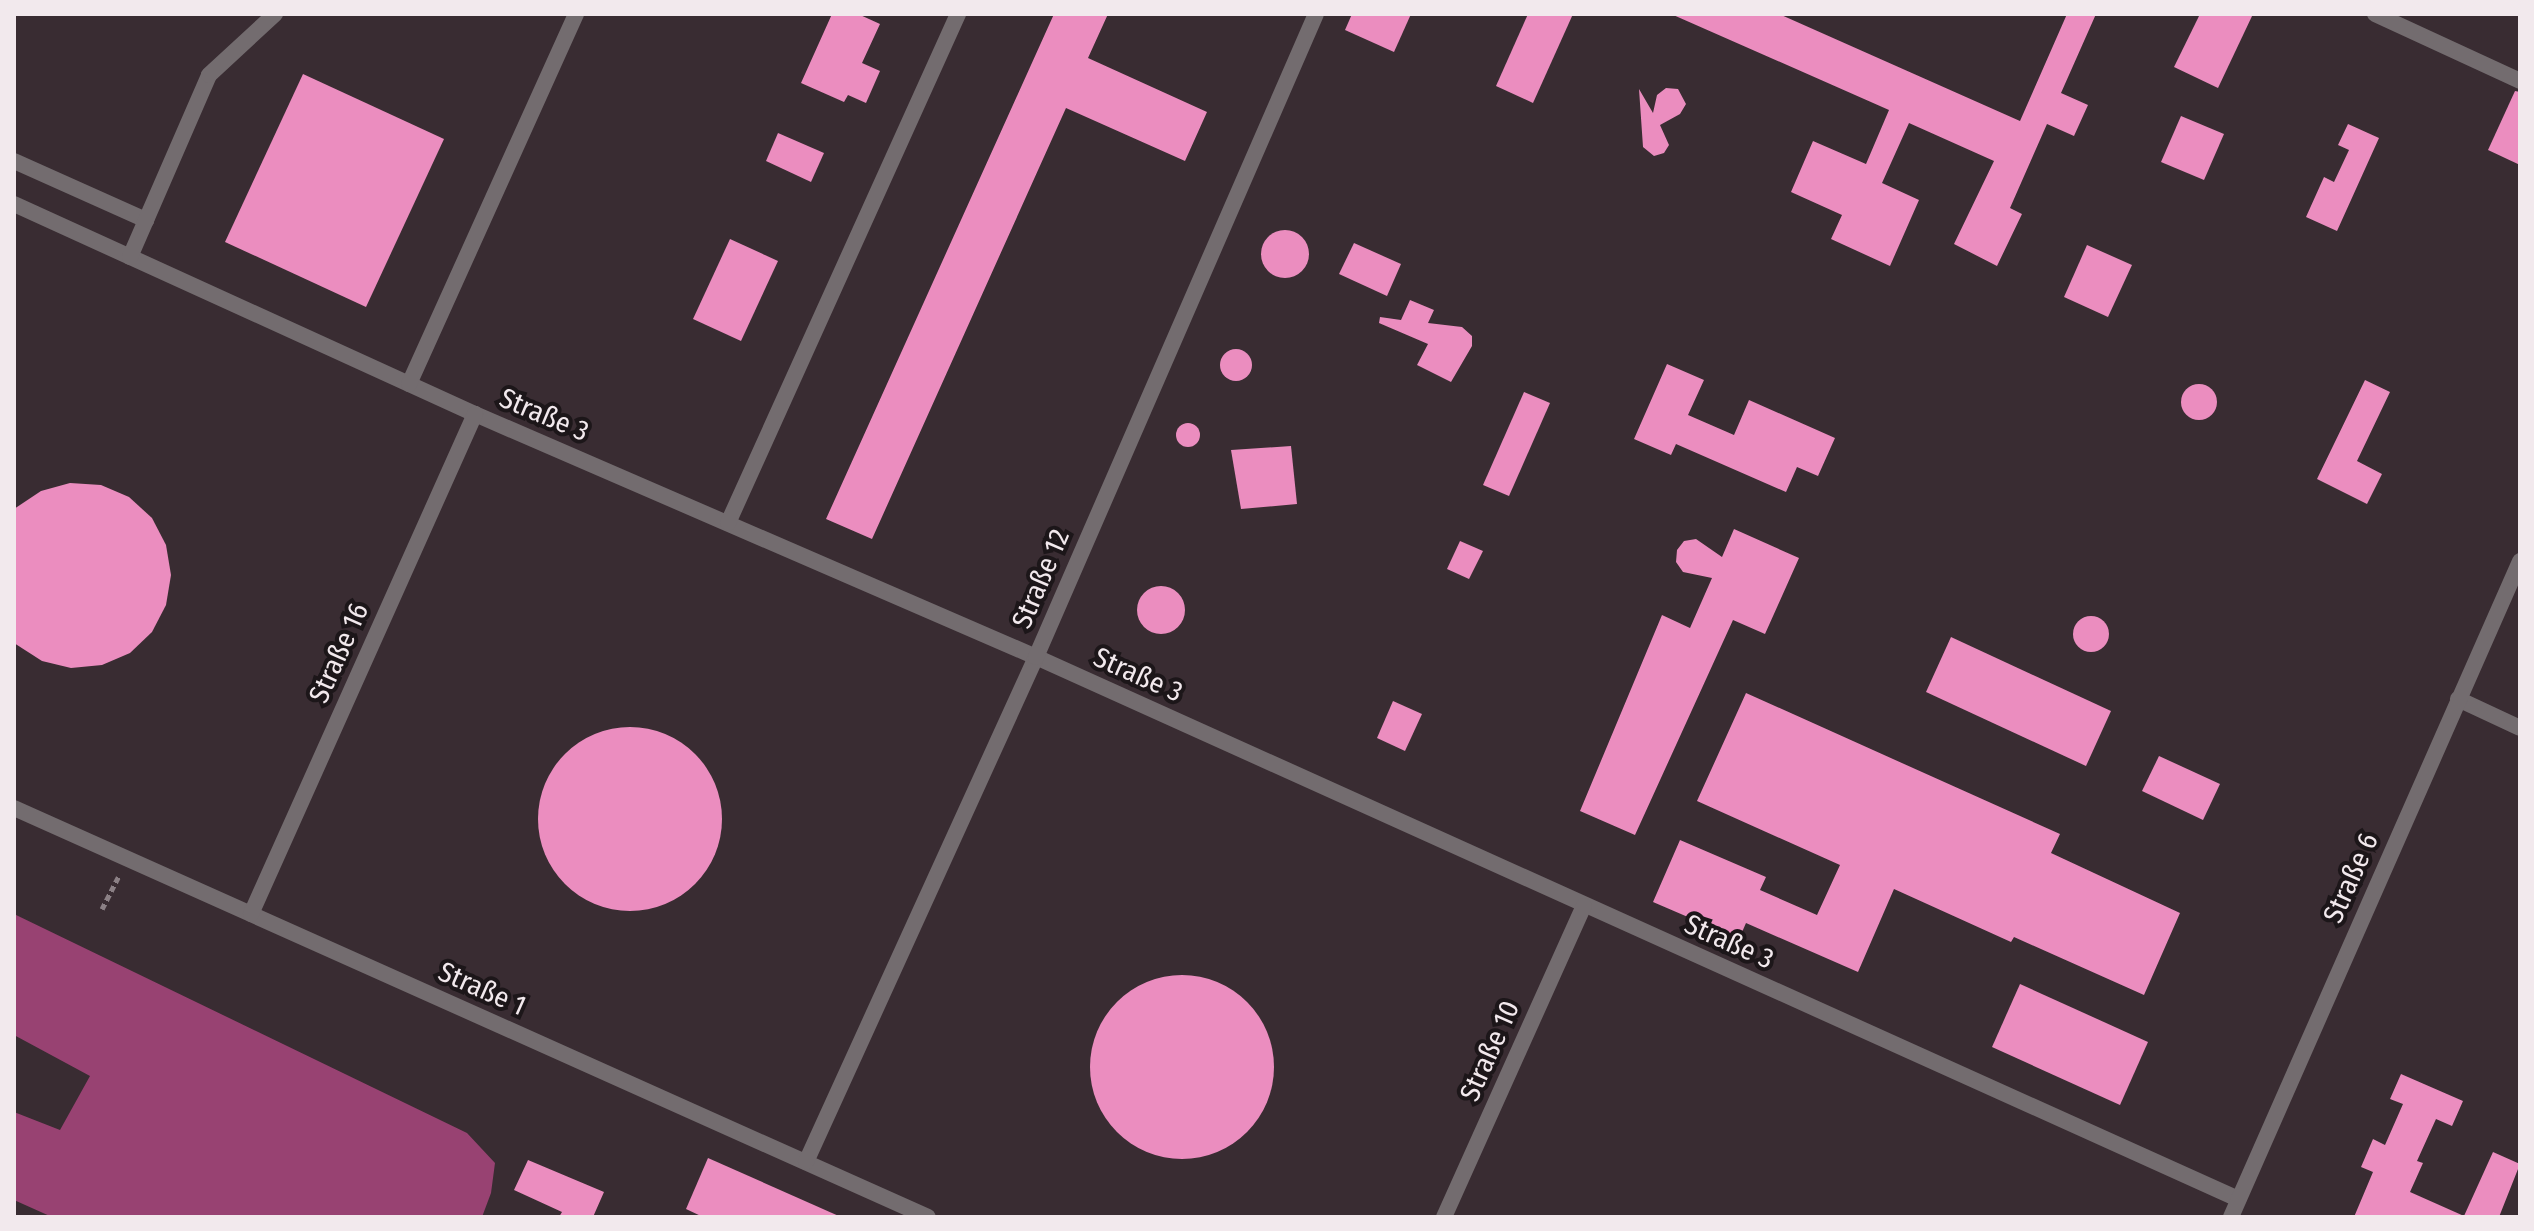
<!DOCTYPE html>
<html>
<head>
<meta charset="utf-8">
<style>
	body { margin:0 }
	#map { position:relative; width:2534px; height:1231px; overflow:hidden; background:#392c32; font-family:"Fira Sans Condensed",sans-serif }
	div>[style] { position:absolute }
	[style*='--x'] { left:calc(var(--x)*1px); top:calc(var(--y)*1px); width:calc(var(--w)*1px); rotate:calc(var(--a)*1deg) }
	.forest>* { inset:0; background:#984272 }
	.building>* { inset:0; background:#eb8dbf }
	.round { border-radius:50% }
	.path>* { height:5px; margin-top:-2.5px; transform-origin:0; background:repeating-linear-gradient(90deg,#8b8085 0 6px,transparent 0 10px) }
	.lane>* { height:16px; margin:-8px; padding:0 8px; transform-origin:8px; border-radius:8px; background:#736c6f }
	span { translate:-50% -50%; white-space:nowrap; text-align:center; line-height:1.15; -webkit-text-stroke:8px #1c1619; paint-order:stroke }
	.street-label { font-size:28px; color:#f2e9ed }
	.frame { position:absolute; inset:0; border:16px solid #f2e9ed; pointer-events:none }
</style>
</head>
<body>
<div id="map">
	<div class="forest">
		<div style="clip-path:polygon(14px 914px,467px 1133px,495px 1163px,491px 1193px,482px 1217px,52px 1217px,14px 1200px,14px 1112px,60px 1130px,90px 1076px,14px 1035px)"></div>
	</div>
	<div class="building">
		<div style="clip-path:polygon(832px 14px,858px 14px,880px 24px,862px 63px,880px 71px,866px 103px,848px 95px,844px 102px,801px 83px)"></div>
		<div style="clip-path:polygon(1054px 14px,1108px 14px,1088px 58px,1207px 112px,1185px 161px,1066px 108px,872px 539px,826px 519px)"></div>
		<div style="clip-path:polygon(1352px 14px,1411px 14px,1394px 52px,1345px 30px)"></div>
		<div style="clip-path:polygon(1528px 14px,1573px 14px,1533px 103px,1496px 86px)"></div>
		<div style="clip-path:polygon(1671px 14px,1779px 14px,2020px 121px,2067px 14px,2096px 14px,2061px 93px,2088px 105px,2074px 136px,2047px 124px,2010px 208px,2022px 214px,1997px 266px,1954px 244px,1994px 161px,1909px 123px,1882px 183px,1919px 200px,1890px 266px,1831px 239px,1842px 215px,1791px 192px,1813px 141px,1866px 164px,1889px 110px)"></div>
		<div style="clip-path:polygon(2200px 14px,2253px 14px,2218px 88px,2174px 67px)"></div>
		<div style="clip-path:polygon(303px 74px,444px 139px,366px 307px,225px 242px)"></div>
		<div style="clip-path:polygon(1666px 88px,1678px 89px,1686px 104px,1680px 114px,1660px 125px,1669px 145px,1664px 153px,1654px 156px,1643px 147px,1639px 89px,1653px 113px,1657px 95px)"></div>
		<div style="clip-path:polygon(2515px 91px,2520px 92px,2520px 165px,2488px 150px)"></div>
		<div style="clip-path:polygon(2181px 116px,2224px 134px,2204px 180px,2161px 162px)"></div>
		<div style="clip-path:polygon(2348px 124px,2379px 138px,2337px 231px,2306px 217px,2324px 177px,2334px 182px,2349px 150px,2338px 145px)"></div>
		<div style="clip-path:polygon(778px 133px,824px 153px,811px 182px,766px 161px)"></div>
		<div class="round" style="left:1261px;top:230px;width:48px;height:48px"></div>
		<div style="clip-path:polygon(730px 239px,778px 261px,741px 341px,693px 319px)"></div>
		<div style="clip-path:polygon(1354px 243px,1401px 264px,1387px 296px,1339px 274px)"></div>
		<div style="clip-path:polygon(2087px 245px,2132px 265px,2108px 317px,2064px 297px)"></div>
		<div style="clip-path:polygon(1410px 300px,1434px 310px,1428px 323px,1462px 327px,1472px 336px,1472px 346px,1451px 382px,1417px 365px,1428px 344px,1379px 323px,1380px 317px,1401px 320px)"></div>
		<div class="round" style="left:1220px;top:349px;width:32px;height:32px"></div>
		<div style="clip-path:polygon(1667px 364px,1704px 380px,1688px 415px,1734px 435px,1749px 400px,1835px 438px,1818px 476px,1797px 467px,1786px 492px,1676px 444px,1671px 455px,1634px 439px)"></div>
		<div style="clip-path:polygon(2365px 380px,2390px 392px,2357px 461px,2382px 474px,2367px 504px,2317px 479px)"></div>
		<div class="round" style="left:2181px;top:384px;width:36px;height:36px"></div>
		<div style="clip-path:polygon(1524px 392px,1550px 403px,1509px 496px,1483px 485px)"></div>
		<div class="round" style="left:1176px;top:423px;width:24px;height:24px"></div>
		<div style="clip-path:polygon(1291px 446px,1297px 504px,1241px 509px,1231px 450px)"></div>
		<div style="clip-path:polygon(70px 483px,101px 485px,129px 497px,152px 518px,166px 545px,171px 575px,166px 605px,152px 632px,130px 653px,102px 665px,71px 668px,42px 661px,14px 643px,14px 509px,41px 491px)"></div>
		<div style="clip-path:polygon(1734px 529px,1799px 558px,1765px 634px,1733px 620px,1635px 835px,1580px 811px,1662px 615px,1690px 628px,1712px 578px,1683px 572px,1676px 562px,1677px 550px,1684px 541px,1696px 539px,1722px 557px)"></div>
		<div style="clip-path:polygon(1460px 541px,1483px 551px,1469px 579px,1447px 569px)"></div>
		<div class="round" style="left:1137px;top:586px;width:48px;height:48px"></div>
		<div class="round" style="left:2073px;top:616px;width:36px;height:36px"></div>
		<div style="clip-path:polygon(1951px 637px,2111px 711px,2086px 766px,1926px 692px)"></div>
		<div style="clip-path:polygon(1746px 693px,2060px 834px,2051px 853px,2180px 913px,2144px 995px,2014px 937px,2011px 942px,1894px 889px,1858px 972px,1746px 923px,1739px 939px,1653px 902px,1680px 840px,1766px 877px,1760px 890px,1817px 915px,1840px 865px,1697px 801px)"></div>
		<div style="clip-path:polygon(1393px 701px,1422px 714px,1405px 751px,1377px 738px)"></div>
		<div class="round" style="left:538px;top:727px;width:184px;height:184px"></div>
		<div style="clip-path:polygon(2159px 756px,2220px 784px,2203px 820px,2142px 791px)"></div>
		<div class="round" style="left:1090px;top:975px;width:184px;height:184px"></div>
		<div style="clip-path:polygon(2020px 984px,2148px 1042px,2120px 1105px,1992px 1047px)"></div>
		<div style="clip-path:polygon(2401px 1074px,2463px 1101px,2452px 1126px,2436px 1119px,2417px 1161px,2423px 1163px,2410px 1192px,2464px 1216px,2493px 1152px,2520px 1164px,2499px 1217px,2354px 1217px,2373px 1172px,2361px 1167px,2373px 1139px,2385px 1145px,2403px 1104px,2390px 1099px)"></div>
		<div style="clip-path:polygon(708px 1158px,841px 1217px,703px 1217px,686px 1209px)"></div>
		<div style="clip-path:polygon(528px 1160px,604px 1192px,593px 1217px,559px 1217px,562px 1212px,514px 1190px)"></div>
	</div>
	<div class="path">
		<div style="--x:102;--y:909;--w:36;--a:-63"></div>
	</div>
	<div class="lane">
		<div style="--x:2375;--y:14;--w:160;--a:24.8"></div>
		<div style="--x:14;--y:161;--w:145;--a:24.1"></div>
		<div style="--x:14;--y:204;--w:507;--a:24.49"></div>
		<div style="--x:475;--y:414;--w:611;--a:23.42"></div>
		<div style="--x:1036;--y:657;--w:1319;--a:24.27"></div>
		<div style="--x:130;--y:257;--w:198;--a:-66.5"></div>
		<div style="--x:209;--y:75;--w:90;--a:-42.7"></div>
		<div style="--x:409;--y:384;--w:406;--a:-65.7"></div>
		<div style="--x:728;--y:523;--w:559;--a:-65.68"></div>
		<div style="--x:2458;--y:699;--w:68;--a:25.1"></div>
		<div style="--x:14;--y:808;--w:1001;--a:24.11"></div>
		<div style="--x:251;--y:914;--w:548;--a:-65.87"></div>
		<div style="--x:806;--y:1162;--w:555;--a:-65.51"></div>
		<div style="--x:1036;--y:657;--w:701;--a:-66.47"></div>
		<div style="--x:1444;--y:1217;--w:341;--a:-65.8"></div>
		<div style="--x:2231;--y:1217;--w:717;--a:-66.22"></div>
	</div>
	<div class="street-label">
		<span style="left:544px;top:415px;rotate:23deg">Straße 3</span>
		<span style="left:1041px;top:579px;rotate:-67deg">Straße 12</span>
		<span style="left:339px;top:653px;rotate:-66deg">Straße 16</span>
		<span style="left:1138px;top:675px;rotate:24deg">Straße 3</span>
		<span style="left:2351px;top:878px;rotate:-66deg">Straße 6</span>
		<span style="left:1729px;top:942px;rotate:24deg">Straße 3</span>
		<span style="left:482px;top:989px;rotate:24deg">Straße 1</span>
		<span style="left:1490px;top:1051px;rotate:-66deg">Straße 10</span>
	</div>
	<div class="frame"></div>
</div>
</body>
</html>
